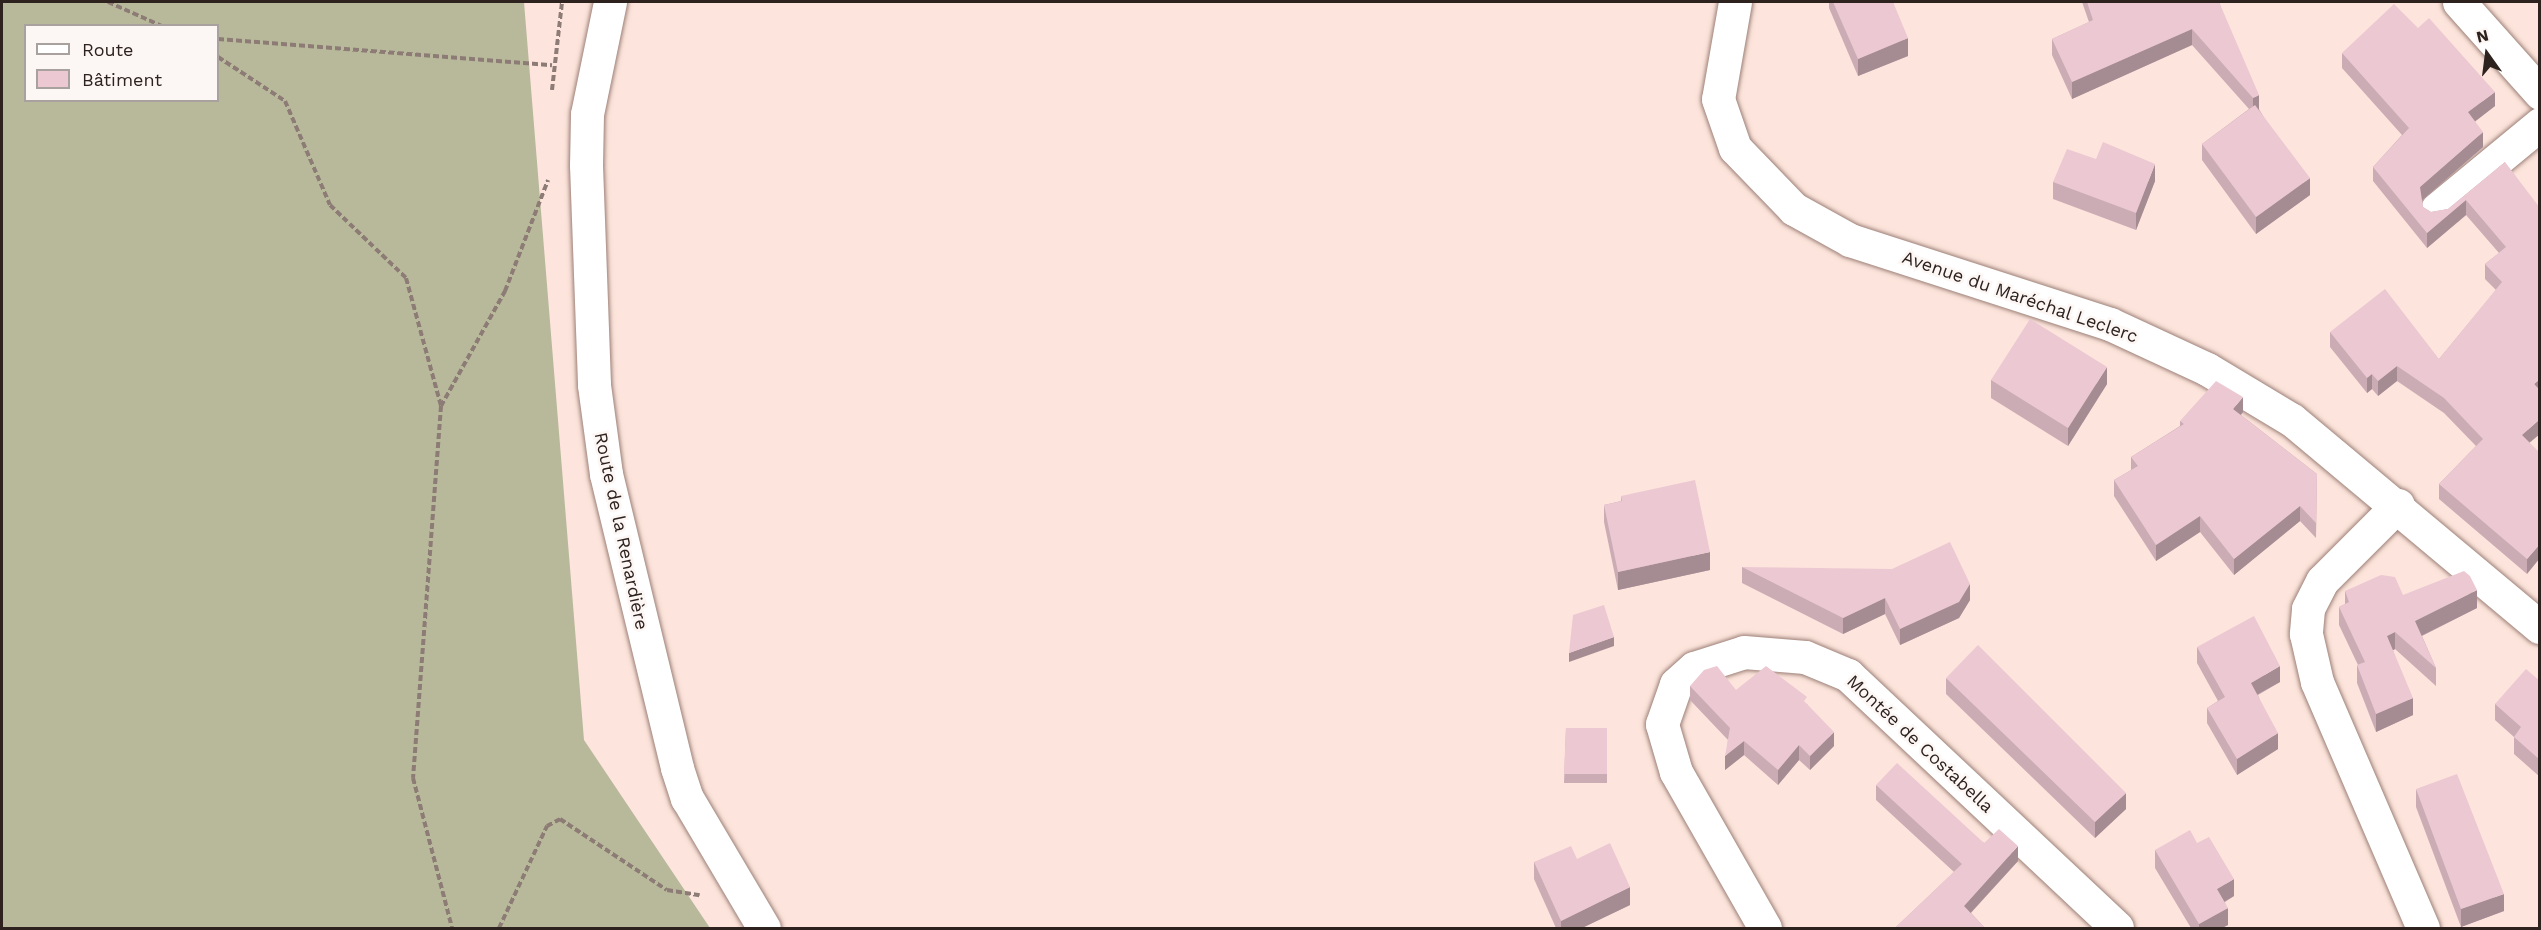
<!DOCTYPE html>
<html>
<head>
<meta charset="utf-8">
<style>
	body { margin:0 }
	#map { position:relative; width:2541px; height:930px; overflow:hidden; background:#fde4dc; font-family:"Work Sans",sans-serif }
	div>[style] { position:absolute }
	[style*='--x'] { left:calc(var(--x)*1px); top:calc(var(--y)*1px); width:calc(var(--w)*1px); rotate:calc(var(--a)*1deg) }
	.forest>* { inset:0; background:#b7b99a }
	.path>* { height:4px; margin-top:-2px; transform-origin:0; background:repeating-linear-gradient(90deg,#8d7b75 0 6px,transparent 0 9px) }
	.roads { filter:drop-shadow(0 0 2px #9b8077) drop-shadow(0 0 2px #9b8077) }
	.minor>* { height:33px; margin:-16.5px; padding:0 16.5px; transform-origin:16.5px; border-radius:16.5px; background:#fff }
	.major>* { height:33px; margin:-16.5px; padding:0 16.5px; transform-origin:16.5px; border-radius:16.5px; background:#fff }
	.wall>* { inset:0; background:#cbacb5 }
	.shaded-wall>* { inset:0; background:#a58c93 }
	.building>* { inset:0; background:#ecc8d2 }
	span { translate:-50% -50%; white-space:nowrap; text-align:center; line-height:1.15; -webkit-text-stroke:5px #fcf6f4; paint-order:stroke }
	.street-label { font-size:18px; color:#2d221e }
	.frame { position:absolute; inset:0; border:3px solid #2d221e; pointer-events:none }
	.legend { position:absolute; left:24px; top:24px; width:195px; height:78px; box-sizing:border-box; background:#fcf6f4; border:2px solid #a9a19e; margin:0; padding:8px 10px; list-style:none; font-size:18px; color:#2d221e }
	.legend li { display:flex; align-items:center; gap:12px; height:30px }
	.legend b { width:30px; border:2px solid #a9a19e }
	.north { position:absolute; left:2457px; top:24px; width:60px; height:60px; -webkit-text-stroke:4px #fcf6f4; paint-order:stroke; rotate:346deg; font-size:16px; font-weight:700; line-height:24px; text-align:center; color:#2d221e }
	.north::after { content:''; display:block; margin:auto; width:21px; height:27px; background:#2d221e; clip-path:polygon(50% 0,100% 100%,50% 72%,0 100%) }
</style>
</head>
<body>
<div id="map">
	<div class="forest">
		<div style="clip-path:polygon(evenodd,2px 2px,524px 2px,584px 740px,710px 928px,2px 928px,2px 2px,26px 26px,218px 26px,218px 100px,26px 100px,26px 26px)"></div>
	</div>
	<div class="path">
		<div style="--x:108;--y:2;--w:59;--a:24"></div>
		<div style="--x:218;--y:39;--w:335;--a:4.5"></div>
		<div style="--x:218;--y:57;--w:80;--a:33.3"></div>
		<div style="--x:285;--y:101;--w:113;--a:66.6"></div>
		<div style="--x:330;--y:205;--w:105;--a:43.8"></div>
		<div style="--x:406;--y:278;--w:133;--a:74.7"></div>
		<div style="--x:441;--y:406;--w:373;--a:94.3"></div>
		<div style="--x:413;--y:778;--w:155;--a:75.4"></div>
		<div style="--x:552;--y:90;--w:89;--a:-83.5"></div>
		<div style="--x:441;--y:406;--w:132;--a:-60.9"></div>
		<div style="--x:505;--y:291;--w:119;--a:-68.8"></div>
		<div style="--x:499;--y:928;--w:113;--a:-64.8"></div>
		<div style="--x:547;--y:826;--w:15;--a:-28"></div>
		<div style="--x:560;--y:819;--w:128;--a:33.6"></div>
		<div style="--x:667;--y:890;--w:33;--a:9"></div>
	</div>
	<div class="roads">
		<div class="minor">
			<div style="--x:610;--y:2;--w:114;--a:101.6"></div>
			<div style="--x:587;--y:114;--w:51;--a:91.1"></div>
			<div style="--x:586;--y:165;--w:220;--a:87.9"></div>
			<div style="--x:594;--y:385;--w:90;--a:82.3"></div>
			<div style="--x:606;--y:474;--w:302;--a:76.4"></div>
			<div style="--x:677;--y:768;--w:32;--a:72"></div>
			<div style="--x:687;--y:798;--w:151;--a:59.4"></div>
			<div style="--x:2459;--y:2;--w:122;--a:48.3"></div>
			<div style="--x:2437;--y:209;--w:134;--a:-39.5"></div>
			<div style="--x:2398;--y:505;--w:107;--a:135"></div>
			<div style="--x:2322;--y:581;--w:31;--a:117"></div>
			<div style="--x:2308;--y:609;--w:25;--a:95"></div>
			<div style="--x:2306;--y:634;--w:49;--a:77.1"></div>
			<div style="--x:2317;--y:682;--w:268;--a:66.7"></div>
			<div style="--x:1765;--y:928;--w:180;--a:-119.7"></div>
			<div style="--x:1676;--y:772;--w:50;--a:-106.3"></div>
			<div style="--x:1662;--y:724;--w:42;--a:-70.7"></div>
			<div style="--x:1676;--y:684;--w:24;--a:-42"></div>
			<div style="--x:1694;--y:668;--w:52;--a:-17.7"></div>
			<div style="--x:1744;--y:652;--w:61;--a:4.7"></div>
			<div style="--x:1805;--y:657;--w:47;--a:22.7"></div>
			<div style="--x:1848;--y:675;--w:369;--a:43.2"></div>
		</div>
		<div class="major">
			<div style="--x:1735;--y:2;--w:98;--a:99.9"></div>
			<div style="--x:1718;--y:99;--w:52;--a:70.9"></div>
			<div style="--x:1735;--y:148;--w:85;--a:46"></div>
			<div style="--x:1794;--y:209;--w:64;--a:29"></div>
			<div style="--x:1850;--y:240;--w:273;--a:17.9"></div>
			<div style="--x:2110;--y:324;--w:107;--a:24.9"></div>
			<div style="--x:2207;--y:369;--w:99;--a:31"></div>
			<div style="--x:2292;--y:420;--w:323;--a:39.9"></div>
		</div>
	</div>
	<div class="wall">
		<div style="clip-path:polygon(1829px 2px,1893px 2px,1908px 56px,1858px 76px,1829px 8px)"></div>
		<div style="clip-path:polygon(2082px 2px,2157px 2px,2158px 3px,2219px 2px,2259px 109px,2310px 195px,2256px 234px,2202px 160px,2202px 144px,2249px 109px,2192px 45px,2072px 99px,2052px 55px,2052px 39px,2089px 22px)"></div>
		<div style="clip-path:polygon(2342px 53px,2495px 106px,2475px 121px,2483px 147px,2422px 200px,2423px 207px,2431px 212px,2448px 209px,2505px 162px,2529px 443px,2527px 574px,2439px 499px,2439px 484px,2476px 446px,2444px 413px,2397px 381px,2378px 396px,2372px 389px,2367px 393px,2330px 347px,2330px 332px,2439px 359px,2496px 290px,2485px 279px,2485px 264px,2499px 253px,2466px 215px,2427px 248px,2373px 181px,2373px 167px,2402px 135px,2342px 68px)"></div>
		<div style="clip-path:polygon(2155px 181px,2136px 230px,2053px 199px,2053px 182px)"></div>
		<div style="clip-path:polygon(1991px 380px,2107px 384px,2068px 446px,1991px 398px)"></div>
		<div style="clip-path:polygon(2243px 412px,2241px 415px,2317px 474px,2316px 538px,2300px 521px,2234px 575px,2200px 532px,2156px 561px,2114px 496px,2114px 480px,2131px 470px,2131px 457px,2180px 426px,2180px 421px)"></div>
		<div style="clip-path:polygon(1621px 496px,1710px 570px,1618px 590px,1604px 522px,1604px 505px,1621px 501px)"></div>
		<div style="clip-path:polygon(1742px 567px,1970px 600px,1959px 618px,1900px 645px,1885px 614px,1843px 634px,1742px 583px)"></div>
		<div style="clip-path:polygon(2345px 591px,2403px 595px,2477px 608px,2422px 636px,2436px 668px,2436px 686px,2395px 649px,2393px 650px,2413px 715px,2376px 732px,2357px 683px,2357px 665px,2358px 665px,2339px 625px,2339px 607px,2345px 604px)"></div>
		<div style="clip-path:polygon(2197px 647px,2280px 682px,2258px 695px,2278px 749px,2237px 775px,2207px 723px,2207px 708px,2218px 701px,2197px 663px)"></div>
		<div style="clip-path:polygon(1946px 678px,2126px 809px,2095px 838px,1946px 694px)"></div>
		<div style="clip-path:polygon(2540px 681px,2540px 777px,2514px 754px,2514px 737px,2495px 720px,2495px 704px)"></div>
		<div style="clip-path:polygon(1690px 686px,1736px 690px,1807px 704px,1834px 746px,1810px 770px,1799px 760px,1778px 785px,1744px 755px,1725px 770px,1728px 740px,1690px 700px)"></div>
		<div style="clip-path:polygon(1566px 728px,1607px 728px,1607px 783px,1564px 783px)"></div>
		<div style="clip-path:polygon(1876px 785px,2018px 861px,1971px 913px,1985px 928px,1896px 928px,1896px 927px,1954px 872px,1876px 800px)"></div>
		<div style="clip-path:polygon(2416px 789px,2504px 911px,2461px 927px,2416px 807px)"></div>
		<div style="clip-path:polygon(2197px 843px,2234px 896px,2225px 902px,2228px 925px,2222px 928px,2191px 928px,2155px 868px,2155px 850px)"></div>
		<div style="clip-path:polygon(1577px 859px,1630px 905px,1582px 928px,1556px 928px,1534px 879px,1534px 862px)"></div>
	</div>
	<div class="shaded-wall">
		<div style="clip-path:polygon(2192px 29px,2192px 45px,2072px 99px,2072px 82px)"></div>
		<div style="clip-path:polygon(1908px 38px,1908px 56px,1858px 76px,1858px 59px)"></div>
		<div style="clip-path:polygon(2495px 92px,2495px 106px,2468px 127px,2468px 112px)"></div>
		<div style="clip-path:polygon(2259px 95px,2259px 111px,2253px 115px,2253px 98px)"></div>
		<div style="clip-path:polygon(2483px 132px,2483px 147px,2420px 202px,2420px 187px)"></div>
		<div style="clip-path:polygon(2155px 164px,2155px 181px,2136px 230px,2136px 213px)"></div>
		<div style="clip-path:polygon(2310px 178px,2310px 195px,2256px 234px,2256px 217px)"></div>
		<div style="clip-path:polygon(2466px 200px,2466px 215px,2427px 248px,2427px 233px)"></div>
		<div style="clip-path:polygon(2397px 366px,2397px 381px,2378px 396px,2378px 381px)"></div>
		<div style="clip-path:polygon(2107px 367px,2107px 384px,2068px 446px,2068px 428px)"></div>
		<div style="clip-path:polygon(2372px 374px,2372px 389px,2367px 393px,2367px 378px)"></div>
		<div style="clip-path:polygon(2540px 379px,2540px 393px,2534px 384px)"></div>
		<div style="clip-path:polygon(2243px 397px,2243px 412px,2233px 424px,2233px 409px)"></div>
		<div style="clip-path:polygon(2540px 419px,2540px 434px,2522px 449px,2522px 435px)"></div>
		<div style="clip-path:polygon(2300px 506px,2300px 521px,2234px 575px,2234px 559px)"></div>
		<div style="clip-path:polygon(2200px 516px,2200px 532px,2156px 561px,2156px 545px)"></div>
		<div style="clip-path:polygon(2540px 544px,2540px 558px,2527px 574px,2527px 559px)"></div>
		<div style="clip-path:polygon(1710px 552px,1710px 570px,1618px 590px,1618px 572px)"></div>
		<div style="clip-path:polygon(1970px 584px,1970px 600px,1959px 618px,1900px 645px,1900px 629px)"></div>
		<div style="clip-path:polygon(2477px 590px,2477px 608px,2415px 639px,2415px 621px)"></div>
		<div style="clip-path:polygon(1885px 598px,1885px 614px,1843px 634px,1843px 618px)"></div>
		<div style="clip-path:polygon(2395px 632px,2395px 649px,2387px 654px,2387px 636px)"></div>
		<div style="clip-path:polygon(1614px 637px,1614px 646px,1569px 662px,1569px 653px)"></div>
		<div style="clip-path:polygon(2280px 666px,2280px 682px,2251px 698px,2251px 683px)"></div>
		<div style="clip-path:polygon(2413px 698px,2413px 715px,2376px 732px,2376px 714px)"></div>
		<div style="clip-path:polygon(1834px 732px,1834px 746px,1810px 770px,1810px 756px)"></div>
		<div style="clip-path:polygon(2278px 733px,2278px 749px,2237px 775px,2237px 759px)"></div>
		<div style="clip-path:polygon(1744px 741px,1744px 755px,1725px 770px,1725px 756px)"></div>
		<div style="clip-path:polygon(1799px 745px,1799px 760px,1778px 785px,1778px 770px)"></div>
		<div style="clip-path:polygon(2126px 793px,2126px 809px,2095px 838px,2095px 822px)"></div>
		<div style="clip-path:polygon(2018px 846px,2018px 861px,1964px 920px,1964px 906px)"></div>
		<div style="clip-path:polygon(2234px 879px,2234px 896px,2217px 906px,2217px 889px)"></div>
		<div style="clip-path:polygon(1630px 887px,1630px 905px,1582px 928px,1561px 928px,1561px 921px)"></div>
		<div style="clip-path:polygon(2504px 894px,2504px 911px,2461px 927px,2461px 909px)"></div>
		<div style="clip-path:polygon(2228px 908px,2228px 925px,2222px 928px,2199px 928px,2199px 924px)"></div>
	</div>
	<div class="building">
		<div style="clip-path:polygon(1833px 2px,1893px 2px,1908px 38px,1858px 59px)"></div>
		<div style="clip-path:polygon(2087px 2px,2157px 2px,2158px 3px,2161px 2px,2219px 2px,2259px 95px,2253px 98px,2192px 29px,2072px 82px,2052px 39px,2093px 20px)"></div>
		<div style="clip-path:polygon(2394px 4px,2418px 28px,2429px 18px,2495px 92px,2468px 112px,2483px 132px,2420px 187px,2423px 207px,2431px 212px,2448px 209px,2505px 162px,2540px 208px,2540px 379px,2534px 384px,2540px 390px,2540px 419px,2522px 435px,2540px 453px,2540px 544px,2527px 559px,2439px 484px,2483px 439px,2444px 398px,2397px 366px,2378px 381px,2372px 374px,2367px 378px,2330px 332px,2385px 289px,2439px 359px,2502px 282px,2485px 264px,2506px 247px,2466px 200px,2427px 233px,2373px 167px,2409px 128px,2342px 53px)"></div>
		<div style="clip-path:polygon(2255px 105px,2310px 178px,2256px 217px,2202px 144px)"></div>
		<div style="clip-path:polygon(2103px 142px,2155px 164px,2136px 213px,2053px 182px,2067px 149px,2096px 159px)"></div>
		<div style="clip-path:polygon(2030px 319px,2107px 367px,2068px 428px,1991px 380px)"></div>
		<div style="clip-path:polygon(2216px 381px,2243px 397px,2233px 409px,2317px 474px,2316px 523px,2300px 506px,2234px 559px,2200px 516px,2156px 545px,2114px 480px,2138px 466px,2131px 457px,2184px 424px,2180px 421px)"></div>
		<div style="clip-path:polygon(1695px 480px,1710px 552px,1618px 572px,1604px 505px,1622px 501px,1621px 496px)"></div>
		<div style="clip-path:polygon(1950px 542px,1970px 584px,1959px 602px,1900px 629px,1885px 598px,1843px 618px,1742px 567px,1892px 569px)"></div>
		<div style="clip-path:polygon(2464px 571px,2470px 576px,2477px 590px,2415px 621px,2436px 668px,2395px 632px,2387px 636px,2413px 698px,2376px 714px,2357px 665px,2365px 662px,2339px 607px,2349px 602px,2345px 591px,2381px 575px,2395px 577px,2403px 595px)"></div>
		<div style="clip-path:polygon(1604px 605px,1614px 637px,1569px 653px,1573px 615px)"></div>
		<div style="clip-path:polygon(2254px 616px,2280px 666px,2251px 683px,2278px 733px,2237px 759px,2207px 708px,2225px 697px,2197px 647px)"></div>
		<div style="clip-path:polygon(1978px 645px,2126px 793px,2095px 822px,1946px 678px)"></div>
		<div style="clip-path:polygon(1717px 666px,1736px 690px,1766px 666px,1807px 697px,1804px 701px,1834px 732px,1810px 756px,1799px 745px,1778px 770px,1744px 741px,1725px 756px,1730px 728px,1690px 686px,1704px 670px)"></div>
		<div style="clip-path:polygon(2526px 669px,2540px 681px,2540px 760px,2514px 737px,2521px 727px,2495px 704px)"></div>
		<div style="clip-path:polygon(1566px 728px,1607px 728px,1607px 774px,1564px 774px)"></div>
		<div style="clip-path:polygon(1897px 763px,1984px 843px,1999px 829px,2018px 846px,1964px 906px,1985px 928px,1898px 928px,1896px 927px,1962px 864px,1876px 785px)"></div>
		<div style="clip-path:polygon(2457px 774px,2504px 894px,2461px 909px,2416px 789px)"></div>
		<div style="clip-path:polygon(2190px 830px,2197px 843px,2209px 837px,2234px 879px,2217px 889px,2228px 908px,2199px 924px,2155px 850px)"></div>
		<div style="clip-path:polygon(1610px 843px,1630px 887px,1561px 921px,1534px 862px,1571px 846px,1577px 859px)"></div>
	</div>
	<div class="street-label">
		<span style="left:2020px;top:297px;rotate:19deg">Avenue du Maréchal Leclerc</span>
		<span style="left:621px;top:531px;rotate:78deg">Route de la Renardière</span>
		<span style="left:1920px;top:744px;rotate:43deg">Montée de Costabella</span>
	</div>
	<div class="frame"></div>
	<ul class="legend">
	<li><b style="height:8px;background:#fff"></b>Route</li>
	<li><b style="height:16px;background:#ecc8d2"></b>Bâtiment</li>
	</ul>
	<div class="north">N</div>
</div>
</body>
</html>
